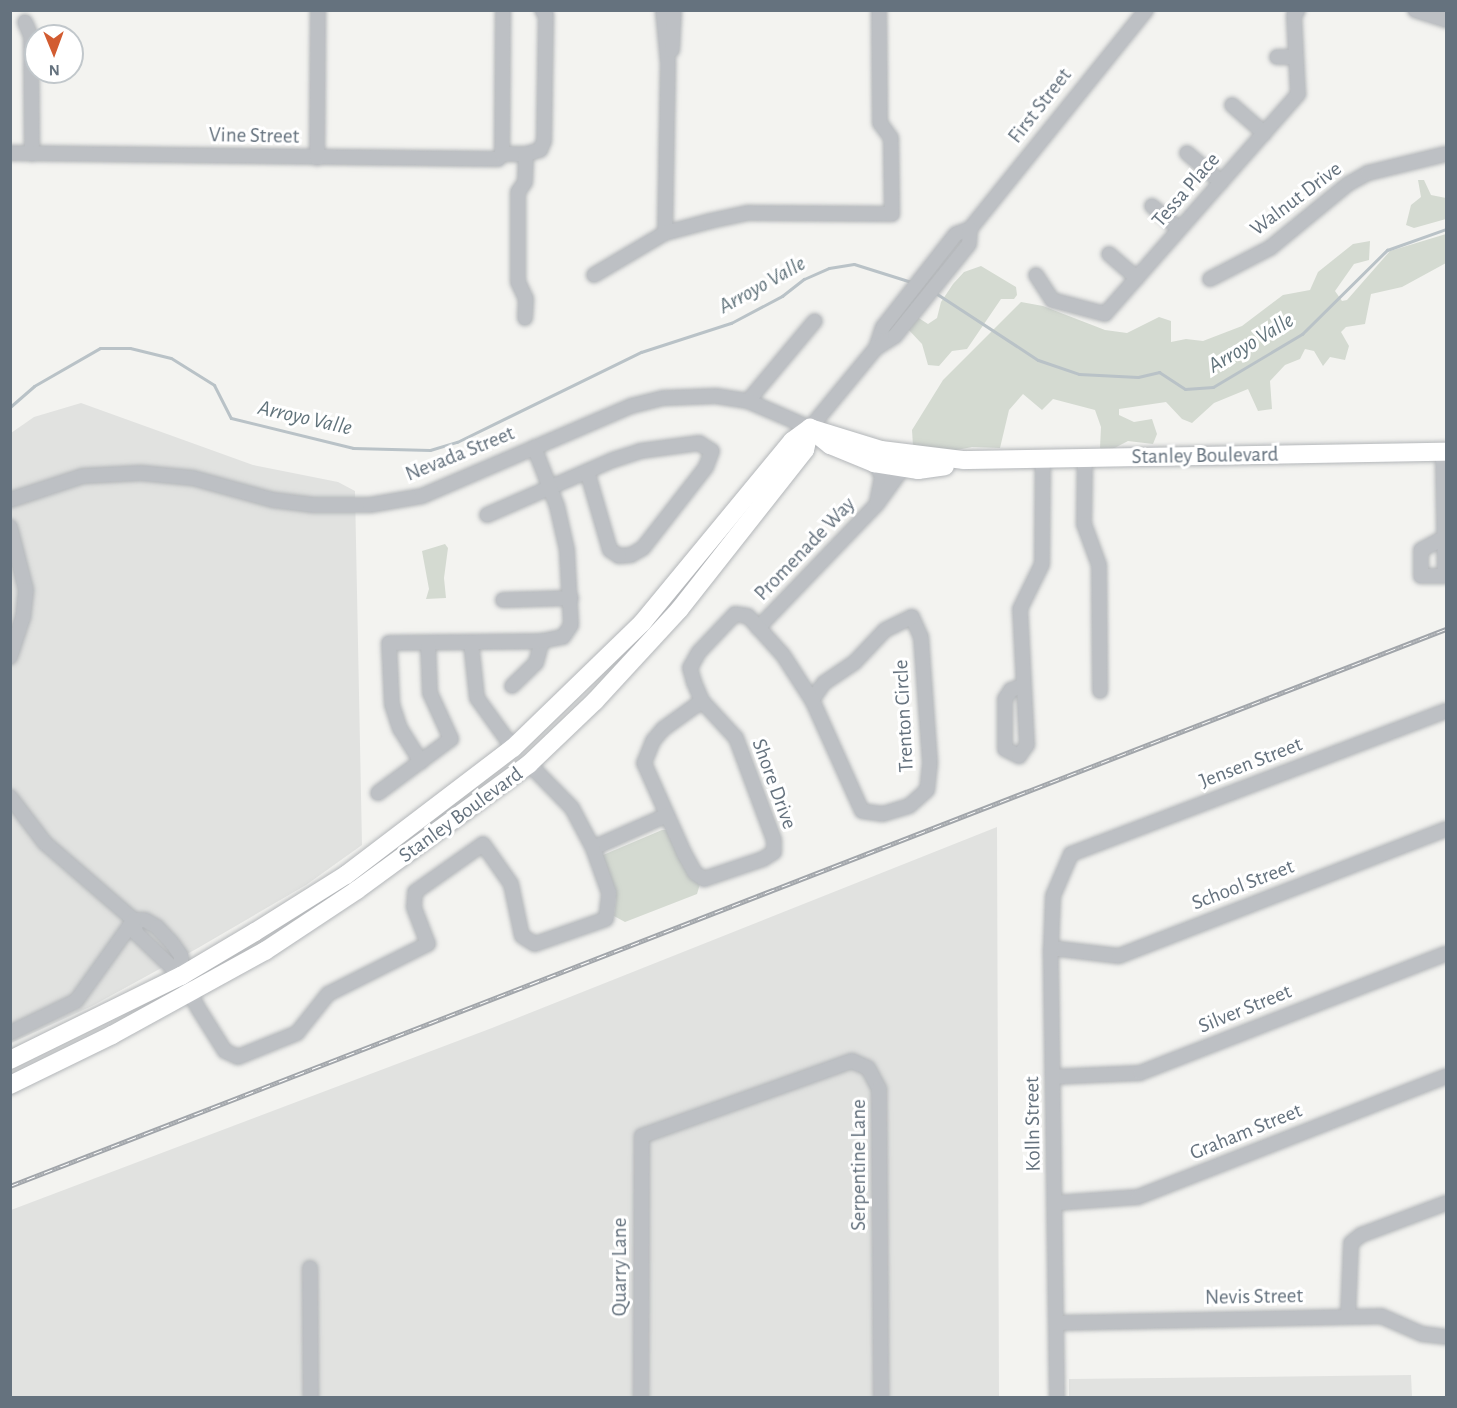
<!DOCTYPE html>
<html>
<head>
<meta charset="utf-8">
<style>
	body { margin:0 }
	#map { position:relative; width:1457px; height:1408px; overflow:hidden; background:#f3f3f0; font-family:"Alegreya Sans",sans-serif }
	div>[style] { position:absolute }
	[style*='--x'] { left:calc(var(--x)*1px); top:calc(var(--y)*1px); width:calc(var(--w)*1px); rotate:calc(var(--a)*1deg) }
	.built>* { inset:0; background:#e1e2e0 }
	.green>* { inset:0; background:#d4dad1 }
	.stream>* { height:3px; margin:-1.5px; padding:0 1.5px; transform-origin:1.5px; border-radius:1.5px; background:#b9c2c7 }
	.roads { filter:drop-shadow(0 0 2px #b3b6b9) drop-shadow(0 0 2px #b3b6b9) }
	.minor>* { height:14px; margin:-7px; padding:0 7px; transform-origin:7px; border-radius:7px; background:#bdc0c4 }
	.major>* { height:18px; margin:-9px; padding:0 9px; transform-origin:9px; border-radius:9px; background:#fff }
	.rail>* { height:5px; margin-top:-2.5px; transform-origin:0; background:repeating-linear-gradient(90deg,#fff 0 9px,#a1a5aa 0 18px); box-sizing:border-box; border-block:2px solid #a1a5aa }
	span { translate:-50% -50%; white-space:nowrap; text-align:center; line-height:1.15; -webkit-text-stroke:6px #fff; paint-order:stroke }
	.street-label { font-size:21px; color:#65727e }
	.water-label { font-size:22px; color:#61737b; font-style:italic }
	.frame { position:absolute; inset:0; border:12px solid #65727e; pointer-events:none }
	.north { position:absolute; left:24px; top:24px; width:60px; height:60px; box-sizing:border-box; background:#fff; border:2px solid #c1c7cb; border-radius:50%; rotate:179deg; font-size:16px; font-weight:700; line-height:24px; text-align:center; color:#65727e }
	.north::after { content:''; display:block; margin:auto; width:21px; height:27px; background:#d25c31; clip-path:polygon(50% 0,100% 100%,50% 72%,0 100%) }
</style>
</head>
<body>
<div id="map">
	<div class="built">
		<div style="clip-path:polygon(81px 403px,253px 465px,338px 482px,355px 491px,362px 845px,306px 885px,198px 948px,92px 1006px,11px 1043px,11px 433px,34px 417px)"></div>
		<div style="clip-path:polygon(997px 827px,999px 1397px,11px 1398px,11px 1210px,492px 1028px)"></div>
		<div style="clip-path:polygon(1411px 1375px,1412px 1397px,1069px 1397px,1069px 1379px)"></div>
	</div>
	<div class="green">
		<div style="clip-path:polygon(1418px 180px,1424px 180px,1431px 195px,1446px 198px,1446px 219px,1414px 228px,1406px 225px,1411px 205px,1421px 197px)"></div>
		<div style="clip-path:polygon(1446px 234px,1446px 263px,1402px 287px,1371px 294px,1365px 324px,1346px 327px,1341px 332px,1349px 346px,1345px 360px,1330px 357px,1323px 366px,1314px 351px,1305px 349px,1300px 359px,1285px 365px,1270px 381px,1272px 409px,1258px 411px,1248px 389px,1214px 403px,1192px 423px,1182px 419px,1166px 402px,1119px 409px,1119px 415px,1134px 422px,1152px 419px,1157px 434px,1153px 444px,1128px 441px,1105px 453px,1100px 448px,1101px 427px,1095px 410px,1053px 399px,1042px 410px,1023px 394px,1009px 410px,1000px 448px,972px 447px,942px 453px,913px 446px,912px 430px,943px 380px,1021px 302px,1043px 306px,1105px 330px,1127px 333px,1159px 317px,1171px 321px,1171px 342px,1186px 339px,1203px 341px,1242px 326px,1283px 295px,1310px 290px,1318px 272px,1353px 244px,1370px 241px,1369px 260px,1354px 264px,1335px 291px,1342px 301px,1347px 300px,1390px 251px)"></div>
		<div style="clip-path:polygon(981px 266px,1016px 287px,1017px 295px,1014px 299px,1001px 299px,967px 349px,952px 351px,939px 366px,928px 365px,922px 344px,907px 328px,914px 315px,928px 324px,937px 318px,941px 302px,953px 284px,964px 272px)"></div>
		<div style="clip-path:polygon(445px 544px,448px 548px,444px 578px,446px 598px,426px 599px,429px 589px,422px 551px)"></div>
		<div style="clip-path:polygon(662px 830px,668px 830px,700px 884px,697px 894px,625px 922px,614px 916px,616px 899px,602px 864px,603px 855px)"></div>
	</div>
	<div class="stream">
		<div style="--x:934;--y:292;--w:124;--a:33.2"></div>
		<div style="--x:1038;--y:360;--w:43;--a:18.9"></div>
		<div style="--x:1079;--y:374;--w:59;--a:2.9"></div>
		<div style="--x:1138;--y:377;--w:22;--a:-13"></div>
		<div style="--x:1159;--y:372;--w:31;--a:33"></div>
		<div style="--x:1185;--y:389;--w:28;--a:-4"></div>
		<div style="--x:1213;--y:387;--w:104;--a:-30.8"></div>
		<div style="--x:1302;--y:334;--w:120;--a:-44.7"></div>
		<div style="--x:1387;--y:250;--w:63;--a:-19.6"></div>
		<div style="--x:10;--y:407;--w:32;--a:-41"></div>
		<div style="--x:34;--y:386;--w:76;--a:-29.9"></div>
		<div style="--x:100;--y:348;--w:30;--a:0"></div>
		<div style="--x:130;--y:348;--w:42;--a:13.7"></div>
		<div style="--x:171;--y:358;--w:51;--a:32.1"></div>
		<div style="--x:214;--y:385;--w:37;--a:63"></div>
		<div style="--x:231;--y:418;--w:126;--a:13.8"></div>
		<div style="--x:353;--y:448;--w:77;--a:1.5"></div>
		<div style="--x:430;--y:450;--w:28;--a:-17"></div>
		<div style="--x:457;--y:442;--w:205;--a:-26.1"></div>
		<div style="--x:641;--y:352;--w:95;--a:-17.9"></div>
		<div style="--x:731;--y:323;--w:58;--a:-27.9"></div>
		<div style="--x:782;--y:296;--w:28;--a:-38"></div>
		<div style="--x:804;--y:279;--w:27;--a:-24"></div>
		<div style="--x:829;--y:268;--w:25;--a:-9"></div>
		<div style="--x:854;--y:264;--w:60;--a:17.5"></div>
	</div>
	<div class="roads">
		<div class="minor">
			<div style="--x:663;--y:10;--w:53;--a:84.6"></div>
			<div style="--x:668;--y:63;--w:170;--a:91"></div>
			<div style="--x:1415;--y:10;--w:33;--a:18"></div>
			<div style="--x:25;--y:22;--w:15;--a:67"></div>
			<div style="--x:31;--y:36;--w:118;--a:89.5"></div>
			<div style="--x:672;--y:50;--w:40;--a:-87.1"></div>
			<div style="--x:1277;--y:57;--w:19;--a:0"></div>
			<div style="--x:1232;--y:105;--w:43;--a:41.2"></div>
			<div style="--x:10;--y:153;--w:488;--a:0.7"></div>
			<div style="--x:498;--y:159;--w:6;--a:-51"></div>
			<div style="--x:502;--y:154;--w:144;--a:-89.6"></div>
			<div style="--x:1187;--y:153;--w:45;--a:40.5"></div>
			<div style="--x:502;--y:154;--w:24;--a:0"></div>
			<div style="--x:526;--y:154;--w:15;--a:-16"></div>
			<div style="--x:540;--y:150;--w:10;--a:-66"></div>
			<div style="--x:544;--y:141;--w:126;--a:-89.1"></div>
			<div style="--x:546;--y:15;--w:6;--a:-129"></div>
			<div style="--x:317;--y:158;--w:148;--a:-89.6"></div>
			<div style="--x:1152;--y:206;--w:35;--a:40"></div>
			<div style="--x:1109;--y:254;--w:37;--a:41"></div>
			<div style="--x:594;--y:275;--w:82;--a:-30.6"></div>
			<div style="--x:665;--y:233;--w:47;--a:-14.9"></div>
			<div style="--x:710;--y:221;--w:40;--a:-12"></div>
			<div style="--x:749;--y:213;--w:143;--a:0.4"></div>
			<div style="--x:892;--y:214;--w:76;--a:-90.8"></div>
			<div style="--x:891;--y:138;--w:19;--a:-126"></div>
			<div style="--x:880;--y:123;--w:113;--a:-90.5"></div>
			<div style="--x:1036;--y:275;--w:30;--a:57"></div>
			<div style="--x:1052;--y:300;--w:55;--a:14.8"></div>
			<div style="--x:1105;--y:314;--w:293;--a:-48.7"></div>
			<div style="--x:1298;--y:94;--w:79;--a:-92.9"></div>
			<div style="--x:1294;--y:15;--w:6;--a:-51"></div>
			<div style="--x:1210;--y:279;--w:68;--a:-27.3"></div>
			<div style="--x:1270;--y:248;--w:101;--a:-39.4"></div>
			<div style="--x:1348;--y:184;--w:23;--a:-29"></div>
			<div style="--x:1368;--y:173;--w:80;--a:-13.7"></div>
			<div style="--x:525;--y:318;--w:19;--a:-87"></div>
			<div style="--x:526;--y:299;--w:19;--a:-115"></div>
			<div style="--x:518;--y:282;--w:90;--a:-90"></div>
			<div style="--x:518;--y:192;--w:12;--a:-55"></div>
			<div style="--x:525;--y:182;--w:28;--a:-88"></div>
			<div style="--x:876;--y:348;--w:22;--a:-72"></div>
			<div style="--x:883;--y:327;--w:118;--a:-51.9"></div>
			<div style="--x:956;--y:234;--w:15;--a:-20"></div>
			<div style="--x:970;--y:229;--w:281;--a:-51.2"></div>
			<div style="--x:748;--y:401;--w:104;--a:-50.1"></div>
			<div style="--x:1443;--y:452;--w:124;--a:89.1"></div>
			<div style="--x:1445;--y:576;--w:24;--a:180"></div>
			<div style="--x:1421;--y:576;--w:26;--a:-90"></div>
			<div style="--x:1421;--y:550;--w:26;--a:-28"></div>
			<div style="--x:1085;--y:459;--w:65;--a:90.9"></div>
			<div style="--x:1084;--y:524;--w:44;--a:69.9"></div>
			<div style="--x:1099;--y:565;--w:126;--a:89.5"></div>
			<div style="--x:874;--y:463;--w:15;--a:58"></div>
			<div style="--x:882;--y:476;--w:26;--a:101"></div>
			<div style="--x:10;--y:500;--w:77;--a:-18.2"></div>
			<div style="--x:83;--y:476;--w:58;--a:-3"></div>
			<div style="--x:141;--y:473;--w:52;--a:5.5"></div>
			<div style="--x:193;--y:478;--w:83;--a:15.4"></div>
			<div style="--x:273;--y:500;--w:39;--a:7"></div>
			<div style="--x:312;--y:505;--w:58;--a:0"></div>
			<div style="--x:370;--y:505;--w:53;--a:-9.8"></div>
			<div style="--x:422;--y:496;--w:228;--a:-23.3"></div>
			<div style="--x:631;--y:406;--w:34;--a:-14"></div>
			<div style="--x:664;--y:398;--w:52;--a:-2.2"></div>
			<div style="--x:716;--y:396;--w:32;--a:9"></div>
			<div style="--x:748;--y:401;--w:68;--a:23.5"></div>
			<div style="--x:810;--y:428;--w:104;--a:-50.5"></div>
			<div style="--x:876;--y:348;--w:22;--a:-32"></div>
			<div style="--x:895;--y:336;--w:118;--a:-51.2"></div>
			<div style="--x:969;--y:244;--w:15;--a:-86"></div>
			<div style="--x:487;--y:515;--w:137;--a:-23.6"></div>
			<div style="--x:613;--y:460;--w:28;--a:-18"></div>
			<div style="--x:640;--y:451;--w:60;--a:-7.7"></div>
			<div style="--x:699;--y:443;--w:15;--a:32"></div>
			<div style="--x:712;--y:451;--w:17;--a:111"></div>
			<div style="--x:706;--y:467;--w:103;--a:127.9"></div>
			<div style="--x:643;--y:548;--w:14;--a:150"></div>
			<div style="--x:631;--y:555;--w:12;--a:175"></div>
			<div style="--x:619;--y:556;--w:11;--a:-146"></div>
			<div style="--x:610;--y:550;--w:82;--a:-106.2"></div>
			<div style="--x:10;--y:527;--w:65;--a:75.7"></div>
			<div style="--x:26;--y:590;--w:27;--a:96"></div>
			<div style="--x:23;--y:617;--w:42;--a:108"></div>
			<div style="--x:503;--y:600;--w:68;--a:-1.7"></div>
			<div style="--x:912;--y:617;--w:22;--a:66"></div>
			<div style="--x:921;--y:637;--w:126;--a:85.9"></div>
			<div style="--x:930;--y:763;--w:27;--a:96"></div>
			<div style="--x:927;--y:790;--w:24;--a:138"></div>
			<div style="--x:909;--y:806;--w:27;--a:163"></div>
			<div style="--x:883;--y:814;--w:21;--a:-172"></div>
			<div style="--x:862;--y:811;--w:122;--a:-114.2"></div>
			<div style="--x:812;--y:700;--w:21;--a:-55"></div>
			<div style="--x:824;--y:683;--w:36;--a:-34"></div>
			<div style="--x:854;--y:663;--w:45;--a:-46.8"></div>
			<div style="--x:885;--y:630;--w:30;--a:-26"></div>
			<div style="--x:758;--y:628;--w:172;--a:-46.2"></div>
			<div style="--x:877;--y:504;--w:44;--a:-54.2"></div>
			<div style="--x:471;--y:642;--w:56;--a:83.9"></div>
			<div style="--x:477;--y:698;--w:62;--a:54.2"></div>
			<div style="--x:512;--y:686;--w:33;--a:-44"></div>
			<div style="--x:536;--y:663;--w:23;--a:-75"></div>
			<div style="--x:1023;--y:686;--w:13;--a:162"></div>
			<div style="--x:1011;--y:690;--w:11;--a:124"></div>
			<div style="--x:1005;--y:699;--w:50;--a:90"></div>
			<div style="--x:1005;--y:749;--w:16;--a:27"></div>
			<div style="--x:1019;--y:756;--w:14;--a:-54"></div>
			<div style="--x:1027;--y:745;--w:136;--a:-92.9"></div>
			<div style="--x:1020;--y:609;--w:50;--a:-63.9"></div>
			<div style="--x:1042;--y:564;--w:105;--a:-89.5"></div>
			<div style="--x:702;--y:701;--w:48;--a:144.3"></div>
			<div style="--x:663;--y:729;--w:16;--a:130"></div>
			<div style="--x:653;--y:741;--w:24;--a:112"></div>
			<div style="--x:644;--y:763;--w:98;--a:66"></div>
			<div style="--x:684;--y:853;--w:23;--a:61"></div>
			<div style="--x:695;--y:873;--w:11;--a:34"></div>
			<div style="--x:704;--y:879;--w:62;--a:-18.7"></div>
			<div style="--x:763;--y:859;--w:13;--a:-32"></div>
			<div style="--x:774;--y:852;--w:12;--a:-90"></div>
			<div style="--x:774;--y:840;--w:109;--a:-110.4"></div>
			<div style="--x:736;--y:738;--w:50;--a:-132.6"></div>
			<div style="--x:702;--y:701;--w:21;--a:-113"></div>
			<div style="--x:694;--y:682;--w:15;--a:-106"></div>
			<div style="--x:690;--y:668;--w:18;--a:-61"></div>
			<div style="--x:699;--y:652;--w:52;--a:-46.5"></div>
			<div style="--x:735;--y:614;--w:13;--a:9"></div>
			<div style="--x:748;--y:616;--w:52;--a:48.1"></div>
			<div style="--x:783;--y:655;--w:54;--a:57.2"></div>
			<div style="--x:421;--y:762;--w:39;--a:-122"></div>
			<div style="--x:400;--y:729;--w:26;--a:-108"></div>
			<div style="--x:392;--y:704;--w:61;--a:-92.8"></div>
			<div style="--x:389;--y:643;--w:153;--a:-0.7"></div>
			<div style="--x:542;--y:641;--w:21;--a:-11"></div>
			<div style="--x:563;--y:637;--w:14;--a:-56"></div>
			<div style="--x:571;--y:625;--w:75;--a:-93.1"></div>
			<div style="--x:567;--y:550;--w:45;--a:-102.8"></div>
			<div style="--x:557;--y:506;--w:63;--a:-111.3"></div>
			<div style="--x:378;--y:793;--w:91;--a:-36.5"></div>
			<div style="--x:451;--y:739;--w:51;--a:-114.5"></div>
			<div style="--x:430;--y:693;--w:50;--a:-92.3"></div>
			<div style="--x:10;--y:797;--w:58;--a:52.7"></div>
			<div style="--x:45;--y:843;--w:118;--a:40.9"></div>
			<div style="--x:134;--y:920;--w:13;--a:81"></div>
			<div style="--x:136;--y:933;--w:62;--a:43.7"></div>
			<div style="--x:593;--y:848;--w:81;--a:-24"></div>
			<div style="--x:134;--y:920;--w:11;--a:0"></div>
			<div style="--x:145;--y:920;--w:14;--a:30"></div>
			<div style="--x:157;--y:927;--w:22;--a:47"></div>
			<div style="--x:172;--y:943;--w:16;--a:55"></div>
			<div style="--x:181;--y:956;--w:20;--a:90"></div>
			<div style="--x:181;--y:976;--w:36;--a:62"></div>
			<div style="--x:198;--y:1008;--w:51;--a:57.9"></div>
			<div style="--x:225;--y:1051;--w:14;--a:25"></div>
			<div style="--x:238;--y:1057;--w:64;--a:-22.1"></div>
			<div style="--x:297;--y:1033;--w:50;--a:-51.5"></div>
			<div style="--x:328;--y:994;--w:112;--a:-26.6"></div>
			<div style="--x:428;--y:944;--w:40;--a:-111"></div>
			<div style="--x:414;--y:907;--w:15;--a:-86"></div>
			<div style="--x:415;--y:892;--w:83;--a:-35.2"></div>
			<div style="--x:483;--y:844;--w:49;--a:55"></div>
			<div style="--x:511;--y:884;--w:53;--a:78.1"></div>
			<div style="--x:522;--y:936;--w:15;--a:32"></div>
			<div style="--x:535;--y:944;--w:75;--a:-19.4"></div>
			<div style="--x:606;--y:919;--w:26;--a:-83"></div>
			<div style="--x:609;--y:893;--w:48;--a:-109.6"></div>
			<div style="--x:593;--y:848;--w:45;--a:-117.7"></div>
			<div style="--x:572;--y:808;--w:62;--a:-134.3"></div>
			<div style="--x:1051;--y:948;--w:68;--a:6.7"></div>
			<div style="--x:1119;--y:956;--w:351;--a:-21.2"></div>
			<div style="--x:10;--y:1033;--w:73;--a:-25.9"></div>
			<div style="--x:76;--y:1001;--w:100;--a:-54.4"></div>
			<div style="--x:1053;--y:1077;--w:87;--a:-2.6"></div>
			<div style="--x:1140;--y:1073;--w:328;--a:-21.3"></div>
			<div style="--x:1056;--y:1203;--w:82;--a:-4.2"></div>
			<div style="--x:1138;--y:1197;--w:331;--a:-21.4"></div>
			<div style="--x:310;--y:1268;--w:130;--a:89.6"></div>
			<div style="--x:1348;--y:1316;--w:73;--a:-87.6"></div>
			<div style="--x:1351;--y:1243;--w:13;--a:-39"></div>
			<div style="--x:1361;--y:1235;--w:91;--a:-20.6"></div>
			<div style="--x:1058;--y:1323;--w:323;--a:-1.2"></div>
			<div style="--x:1381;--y:1316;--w:45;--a:23.7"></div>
			<div style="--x:1422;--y:1334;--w:24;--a:7"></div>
			<div style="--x:641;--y:1398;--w:262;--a:-89.8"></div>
			<div style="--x:642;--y:1136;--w:223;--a:-19.7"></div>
			<div style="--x:852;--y:1061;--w:17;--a:24"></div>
			<div style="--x:868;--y:1068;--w:24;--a:62"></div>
			<div style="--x:879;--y:1089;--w:309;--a:89.6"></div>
			<div style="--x:1057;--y:1398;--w:450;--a:-90.8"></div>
			<div style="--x:1051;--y:948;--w:52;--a:-87.8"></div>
			<div style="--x:1053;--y:896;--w:46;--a:-66.8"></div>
			<div style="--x:1071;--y:854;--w:401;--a:-20.9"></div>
		</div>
		<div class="major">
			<div style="--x:814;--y:432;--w:21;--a:39"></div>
			<div style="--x:830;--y:445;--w:48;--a:22.2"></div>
			<div style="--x:874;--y:463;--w:45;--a:9"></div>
			<div style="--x:918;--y:470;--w:27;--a:-8"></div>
			<div style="--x:10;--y:1060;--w:191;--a:-26.2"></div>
			<div style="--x:181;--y:976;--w:86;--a:-30.7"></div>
			<div style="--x:255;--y:932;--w:107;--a:-32.1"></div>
			<div style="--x:346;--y:875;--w:210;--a:-37.3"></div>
			<div style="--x:513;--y:748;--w:180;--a:-44.1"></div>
			<div style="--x:642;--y:623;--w:236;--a:-50.5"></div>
			<div style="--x:792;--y:441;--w:22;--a:-36"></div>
			<div style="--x:810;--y:428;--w:74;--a:17.2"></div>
			<div style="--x:881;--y:450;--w:84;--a:6.9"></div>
			<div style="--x:964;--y:460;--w:482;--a:-1"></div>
			<div style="--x:10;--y:1085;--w:114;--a:-26.1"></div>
			<div style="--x:112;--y:1035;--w:175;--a:-28.8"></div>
			<div style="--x:265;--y:951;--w:110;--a:-33.5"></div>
			<div style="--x:357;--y:890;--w:213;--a:-36.2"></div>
			<div style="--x:529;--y:764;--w:91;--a:-43.7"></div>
			<div style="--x:595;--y:701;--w:124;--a:-47.3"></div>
			<div style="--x:679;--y:610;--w:204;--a:-51.8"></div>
			<div style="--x:805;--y:450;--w:23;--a:-77"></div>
		</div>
	</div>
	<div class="rail">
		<div style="--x:10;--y:1186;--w:1540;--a:-21.2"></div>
	</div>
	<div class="street-label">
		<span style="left:1040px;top:106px;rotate:-52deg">First Street</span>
		<span style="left:254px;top:136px;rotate:1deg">Vine Street</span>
		<span style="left:1186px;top:190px;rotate:-49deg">Tessa Place</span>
		<span style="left:1296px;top:199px;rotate:-37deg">Walnut Drive</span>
		<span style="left:460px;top:454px;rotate:-22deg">Nevada Street</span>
		<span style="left:1205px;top:456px;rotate:-1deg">Stanley Boulevard</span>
		<span style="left:805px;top:549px;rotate:-46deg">Promenade Way</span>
		<span style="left:904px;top:716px;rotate:-93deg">Trenton Circle</span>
		<span style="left:1251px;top:763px;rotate:-21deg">Jensen Street</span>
		<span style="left:774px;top:784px;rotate:70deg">Shore Drive</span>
		<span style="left:461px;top:815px;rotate:-36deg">Stanley Boulevard</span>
		<span style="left:1243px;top:885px;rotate:-21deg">School Street</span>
		<span style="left:1245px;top:1009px;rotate:-22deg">Silver Street</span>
		<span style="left:1033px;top:1124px;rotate:-91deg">Kolln Street</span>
		<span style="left:1246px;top:1132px;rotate:-22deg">Graham Street</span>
		<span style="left:859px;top:1165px;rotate:-90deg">Serpentine Lane</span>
		<span style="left:620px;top:1267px;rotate:-90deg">Quarry Lane</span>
		<span style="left:1254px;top:1297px;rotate:-1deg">Nevis Street</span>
	</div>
	<div class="water-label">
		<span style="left:762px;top:285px;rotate:-29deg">Arroyo Valle</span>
		<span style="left:1251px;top:343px;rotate:-31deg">Arroyo Valle</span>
		<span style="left:305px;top:418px;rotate:13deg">Arroyo Valle</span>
	</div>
	<div class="frame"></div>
	<div class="north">N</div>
</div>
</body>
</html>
